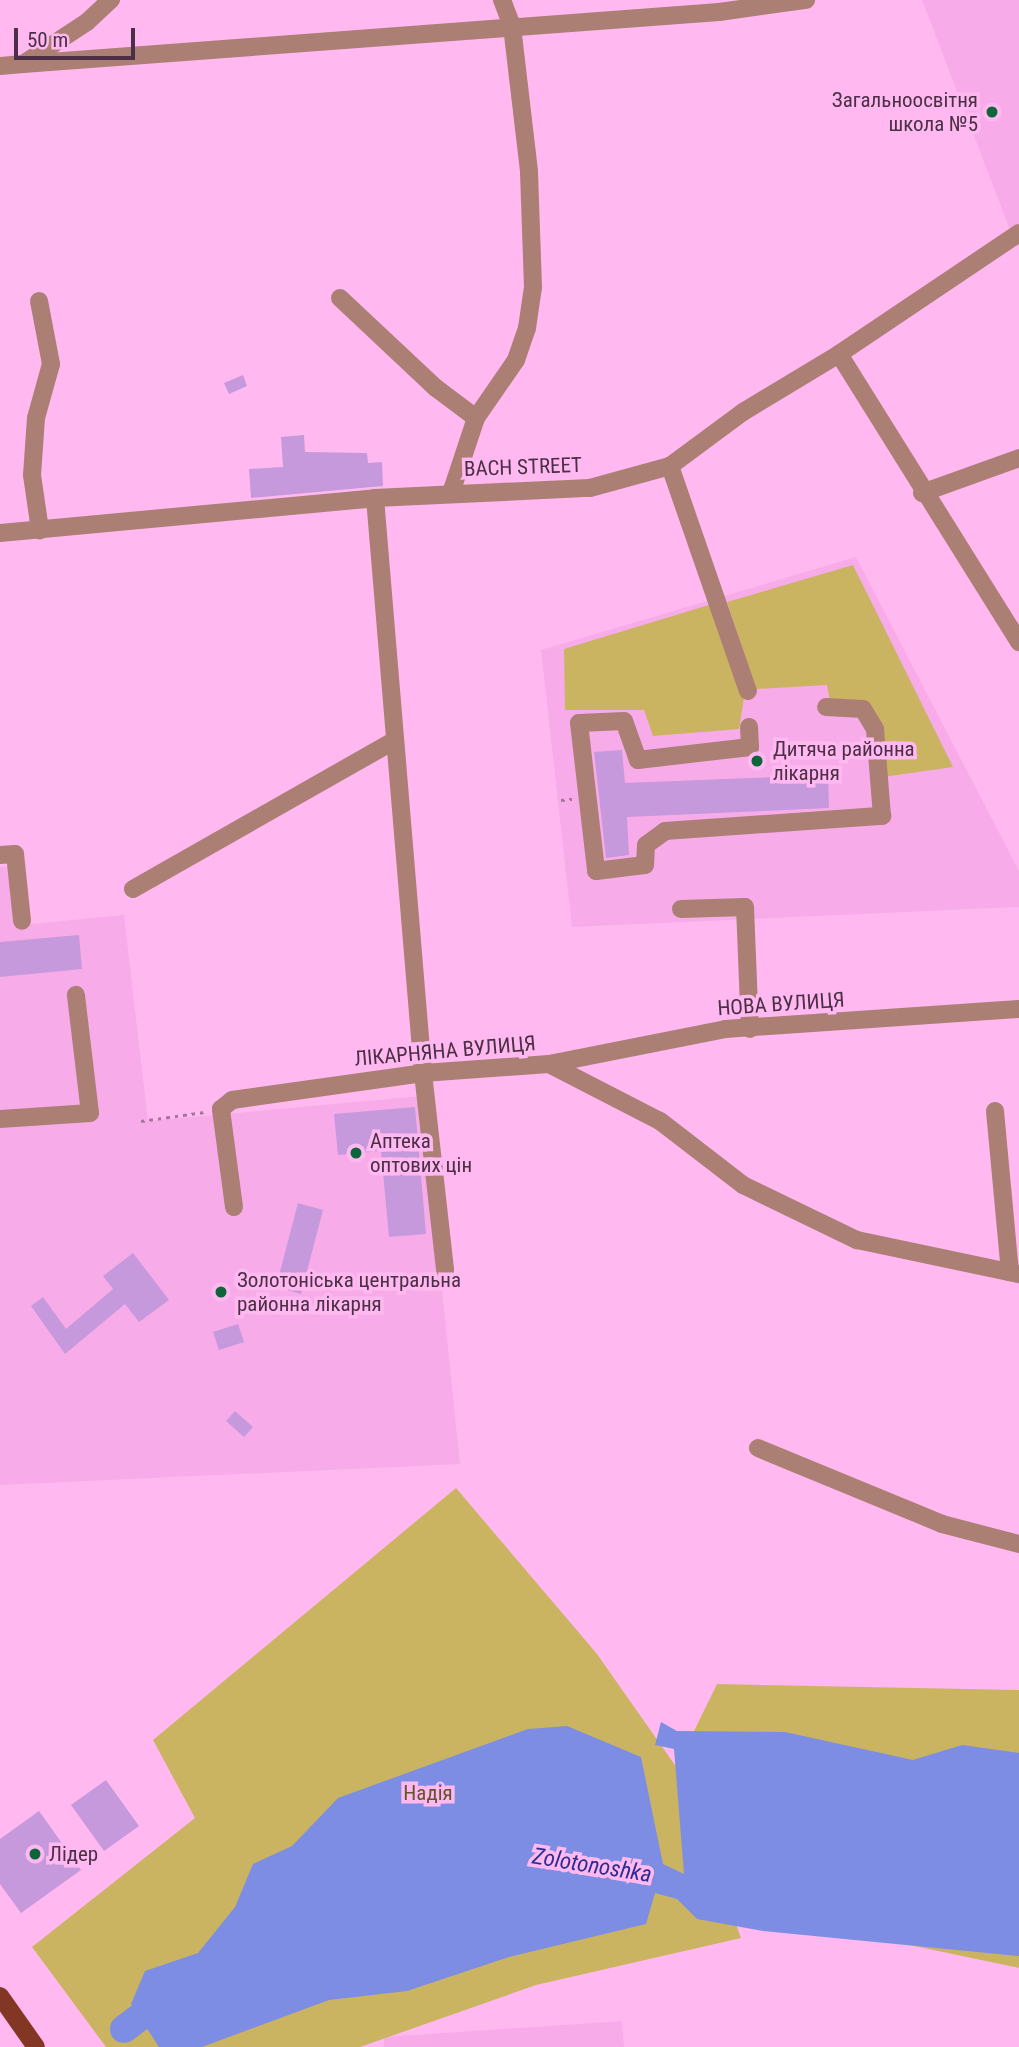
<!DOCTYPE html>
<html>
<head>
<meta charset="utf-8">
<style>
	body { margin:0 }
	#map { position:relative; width:1019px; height:2047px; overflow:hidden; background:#ffb9f0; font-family:"Roboto Condensed",sans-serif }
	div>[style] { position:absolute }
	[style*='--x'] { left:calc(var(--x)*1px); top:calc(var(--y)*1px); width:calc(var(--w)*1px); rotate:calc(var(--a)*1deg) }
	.built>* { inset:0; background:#f7ace9 }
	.green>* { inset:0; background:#cab462 }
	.water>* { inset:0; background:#7d8de3 }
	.river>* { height:28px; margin:-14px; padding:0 14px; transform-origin:14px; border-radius:14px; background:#7d8de3 }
	.building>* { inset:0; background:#c698dc }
	.path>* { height:2.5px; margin-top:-1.25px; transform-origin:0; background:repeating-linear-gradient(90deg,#a6759c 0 3.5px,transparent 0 8.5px) }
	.minor>* { height:18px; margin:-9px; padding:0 9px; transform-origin:9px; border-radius:9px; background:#ab7f74 }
	.major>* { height:18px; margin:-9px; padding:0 9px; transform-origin:9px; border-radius:9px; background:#823624 }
	.dots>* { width:19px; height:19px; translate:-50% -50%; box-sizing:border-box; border:4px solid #ffb9f0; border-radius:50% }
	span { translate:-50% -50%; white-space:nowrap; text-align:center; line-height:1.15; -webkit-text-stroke:7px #ffb9f0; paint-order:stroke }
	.poi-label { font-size:21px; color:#4b2f46 }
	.right { translate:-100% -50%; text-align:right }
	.left { translate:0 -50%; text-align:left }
	.street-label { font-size:21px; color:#4b2f46 }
	.park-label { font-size:21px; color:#61552a }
	.water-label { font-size:23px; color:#2b2e91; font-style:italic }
	.scale { position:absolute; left:14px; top:28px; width:121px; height:32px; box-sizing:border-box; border:4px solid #4b2f46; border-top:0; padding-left:9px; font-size:21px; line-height:24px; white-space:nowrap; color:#4b2f46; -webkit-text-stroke:5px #ffb9f0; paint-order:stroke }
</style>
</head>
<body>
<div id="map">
	<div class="built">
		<div style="clip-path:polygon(922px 0,1019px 0,1019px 224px,1010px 230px)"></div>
		<div style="clip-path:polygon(856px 557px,1019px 871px,1019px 907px,572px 927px,541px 650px)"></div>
		<div style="clip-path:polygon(14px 866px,20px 925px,124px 915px,148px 1121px,422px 1096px,460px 1464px,0 1485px,0 867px)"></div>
		<div style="clip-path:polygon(622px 2021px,624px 2047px,384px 2047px,384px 2037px)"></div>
	</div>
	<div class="green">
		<div style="clip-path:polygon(853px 565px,953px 767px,883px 777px,879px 724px,830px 701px,827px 685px,756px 689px,727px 602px)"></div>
		<div style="clip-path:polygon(712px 604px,744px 698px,739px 729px,653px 736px,644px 710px,565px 710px,564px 649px)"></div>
		<div style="clip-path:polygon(456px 1488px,597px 1654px,684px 1778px,741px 1938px,536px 1985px,360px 2047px,106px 2047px,32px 1947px,195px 1818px,153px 1740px)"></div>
		<div style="clip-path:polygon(717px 1684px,1019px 1690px,1019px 1968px,829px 1928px,699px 1783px,694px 1731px)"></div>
	</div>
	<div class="water">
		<div style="clip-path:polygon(661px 1722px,677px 1731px,785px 1732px,913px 1760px,962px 1745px,1019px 1753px,1019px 1956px,763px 1931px,697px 1919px,677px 1899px,655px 1893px,646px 1924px,509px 1957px,407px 1991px,329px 2000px,202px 2047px,159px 2047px,131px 2004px,145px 1971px,198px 1953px,235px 1907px,253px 1864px,292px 1846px,338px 1798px,528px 1729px,567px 1726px,641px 1757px,663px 1864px,684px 1874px,674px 1749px,655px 1745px)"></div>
	</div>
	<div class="river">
		<div style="--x:124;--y:2029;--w:56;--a:-37.1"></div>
	</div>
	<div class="building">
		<div style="clip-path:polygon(243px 375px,247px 386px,229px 394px,224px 383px)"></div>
		<div style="clip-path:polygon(304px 435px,305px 452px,367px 453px,368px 463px,382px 462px,383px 486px,251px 498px,249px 469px,283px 467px,281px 437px)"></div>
		<div style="clip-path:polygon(622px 750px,625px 783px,828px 775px,829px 808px,627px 817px,629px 855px,606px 858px,594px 752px)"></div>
		<div style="clip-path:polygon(79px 935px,82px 969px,0 977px,0 942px)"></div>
		<div style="clip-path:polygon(415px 1107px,426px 1234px,389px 1237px,381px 1151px,338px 1155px,334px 1114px)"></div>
		<div style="clip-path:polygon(298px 1203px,323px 1210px,301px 1294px,276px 1287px)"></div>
		<div style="clip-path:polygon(133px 1253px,169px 1300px,139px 1322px,125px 1304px,65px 1354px,31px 1306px,43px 1297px,66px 1329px,113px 1289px,103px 1276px)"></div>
		<div style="clip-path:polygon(238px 1324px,244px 1342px,219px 1350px,213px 1332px)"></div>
		<div style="clip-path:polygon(235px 1411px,253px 1427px,244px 1437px,226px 1421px)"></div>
		<div style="clip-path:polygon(106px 1780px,139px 1826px,104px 1851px,71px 1805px)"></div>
		<div style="clip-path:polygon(39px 1811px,81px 1870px,21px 1913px,0 1884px,0 1839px)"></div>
	</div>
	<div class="path">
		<div style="--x:561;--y:800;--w:11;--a:-5"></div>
		<div style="--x:141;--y:1121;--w:64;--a:-8.1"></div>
	</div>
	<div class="minor">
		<div style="--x:23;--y:64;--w:698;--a:-4.27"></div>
		<div style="--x:719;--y:12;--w:88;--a:-7.9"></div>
		<div style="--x:0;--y:66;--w:23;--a:-5"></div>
		<div style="--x:23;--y:64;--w:77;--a:-33.3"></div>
		<div style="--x:87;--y:22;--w:33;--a:-43"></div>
		<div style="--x:340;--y:298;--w:132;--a:43.2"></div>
		<div style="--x:436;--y:388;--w:50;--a:36.9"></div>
		<div style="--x:39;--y:301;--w:64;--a:79.2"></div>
		<div style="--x:51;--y:364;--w:56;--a:105.5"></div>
		<div style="--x:36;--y:418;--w:57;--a:94"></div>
		<div style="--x:32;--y:475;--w:56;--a:81.7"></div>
		<div style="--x:839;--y:354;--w:340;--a:58"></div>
		<div style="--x:670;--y:466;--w:238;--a:70.9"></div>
		<div style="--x:451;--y:493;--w:79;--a:-71.6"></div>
		<div style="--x:476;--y:418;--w:70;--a:-55.4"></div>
		<div style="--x:516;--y:360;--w:34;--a:-71"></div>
		<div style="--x:527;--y:328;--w:41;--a:-81.7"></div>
		<div style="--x:533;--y:287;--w:116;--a:-92"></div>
		<div style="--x:529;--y:171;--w:146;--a:-96.7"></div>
		<div style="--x:512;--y:26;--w:28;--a:-111"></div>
		<div style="--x:922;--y:493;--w:103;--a:-19.8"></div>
		<div style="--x:375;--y:498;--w:577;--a:85.23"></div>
		<div style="--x:423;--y:1073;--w:198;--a:83.6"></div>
		<div style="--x:0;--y:533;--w:377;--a:-5.3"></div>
		<div style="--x:375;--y:498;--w:215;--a:-2.7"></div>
		<div style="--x:590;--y:488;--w:83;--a:-15.4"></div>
		<div style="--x:670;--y:466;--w:91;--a:-36.5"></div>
		<div style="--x:743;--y:412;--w:112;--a:-31.1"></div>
		<div style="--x:839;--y:354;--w:217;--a:-33.9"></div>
		<div style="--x:749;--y:727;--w:20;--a:87"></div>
		<div style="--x:750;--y:747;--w:113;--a:173.4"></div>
		<div style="--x:638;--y:760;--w:41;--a:-109.7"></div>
		<div style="--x:624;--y:721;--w:45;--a:177.5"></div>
		<div style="--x:579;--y:723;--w:149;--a:83.4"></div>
		<div style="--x:596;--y:871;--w:49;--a:-7"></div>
		<div style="--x:645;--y:865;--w:20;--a:-87"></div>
		<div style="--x:646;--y:845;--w:24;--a:-36"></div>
		<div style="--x:665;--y:831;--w:218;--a:-4"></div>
		<div style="--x:882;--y:816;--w:87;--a:-94.6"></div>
		<div style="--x:875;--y:729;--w:23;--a:-121"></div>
		<div style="--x:863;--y:709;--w:37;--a:-177"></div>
		<div style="--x:0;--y:855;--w:15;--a:-4"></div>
		<div style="--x:15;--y:854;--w:67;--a:84"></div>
		<div style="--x:133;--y:889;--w:301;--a:-29.6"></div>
		<div style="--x:681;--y:909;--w:64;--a:-1.8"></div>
		<div style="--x:745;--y:907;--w:122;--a:87.7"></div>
		<div style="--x:549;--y:1064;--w:125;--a:27.2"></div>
		<div style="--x:660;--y:1121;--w:105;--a:37.6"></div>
		<div style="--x:743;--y:1185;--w:127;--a:25.8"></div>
		<div style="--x:857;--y:1240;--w:166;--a:11.9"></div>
		<div style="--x:995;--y:1111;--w:162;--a:84.7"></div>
		<div style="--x:0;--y:1119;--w:90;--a:-3.8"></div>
		<div style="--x:90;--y:1113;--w:119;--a:-96.8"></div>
		<div style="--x:234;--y:1207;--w:99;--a:-97.6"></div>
		<div style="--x:221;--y:1109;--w:14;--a:-39"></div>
		<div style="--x:232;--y:1100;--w:193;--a:-8"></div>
		<div style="--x:423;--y:1073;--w:126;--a:-4.1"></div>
		<div style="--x:549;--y:1064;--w:179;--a:-11.2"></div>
		<div style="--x:725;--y:1029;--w:295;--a:-3.9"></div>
		<div style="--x:758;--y:1448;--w:199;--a:22.4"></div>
		<div style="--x:942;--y:1524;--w:80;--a:14.6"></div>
	</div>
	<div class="major">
		<div style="--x:0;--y:1996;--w:62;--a:54.8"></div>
	</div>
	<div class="dots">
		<div style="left:992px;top:112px;background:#0d6639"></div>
		<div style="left:757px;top:761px;background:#0d6639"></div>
		<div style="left:356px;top:1153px;background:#0d6639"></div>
		<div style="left:221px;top:1292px;background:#0d6639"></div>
		<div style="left:35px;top:1854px;background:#0d6639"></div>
	</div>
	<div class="poi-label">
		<span class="right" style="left:978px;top:112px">Загальноосвітня<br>школа №5</span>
		<span class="left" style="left:773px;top:761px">Дитяча районна<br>лікарня</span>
		<span class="left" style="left:370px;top:1153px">Аптека<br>оптових цін</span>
		<span class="left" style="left:237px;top:1292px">Золотоніська центральна<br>районна лікарня</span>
		<span class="left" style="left:49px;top:1854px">Лідер</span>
	</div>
	<div class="street-label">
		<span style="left:523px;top:467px;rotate:-2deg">BACH STREET</span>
		<span style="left:781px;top:1004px;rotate:-4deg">НОВА ВУЛИЦЯ</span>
		<span style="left:445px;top:1051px;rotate:-5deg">ЛІКАРНЯНА ВУЛИЦЯ</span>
	</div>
	<div class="park-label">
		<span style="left:428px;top:1793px">Надія</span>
	</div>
	<div class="water-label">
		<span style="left:592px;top:1866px;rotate:9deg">Zolotonoshka</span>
	</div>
	<div class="scale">50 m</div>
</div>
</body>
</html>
